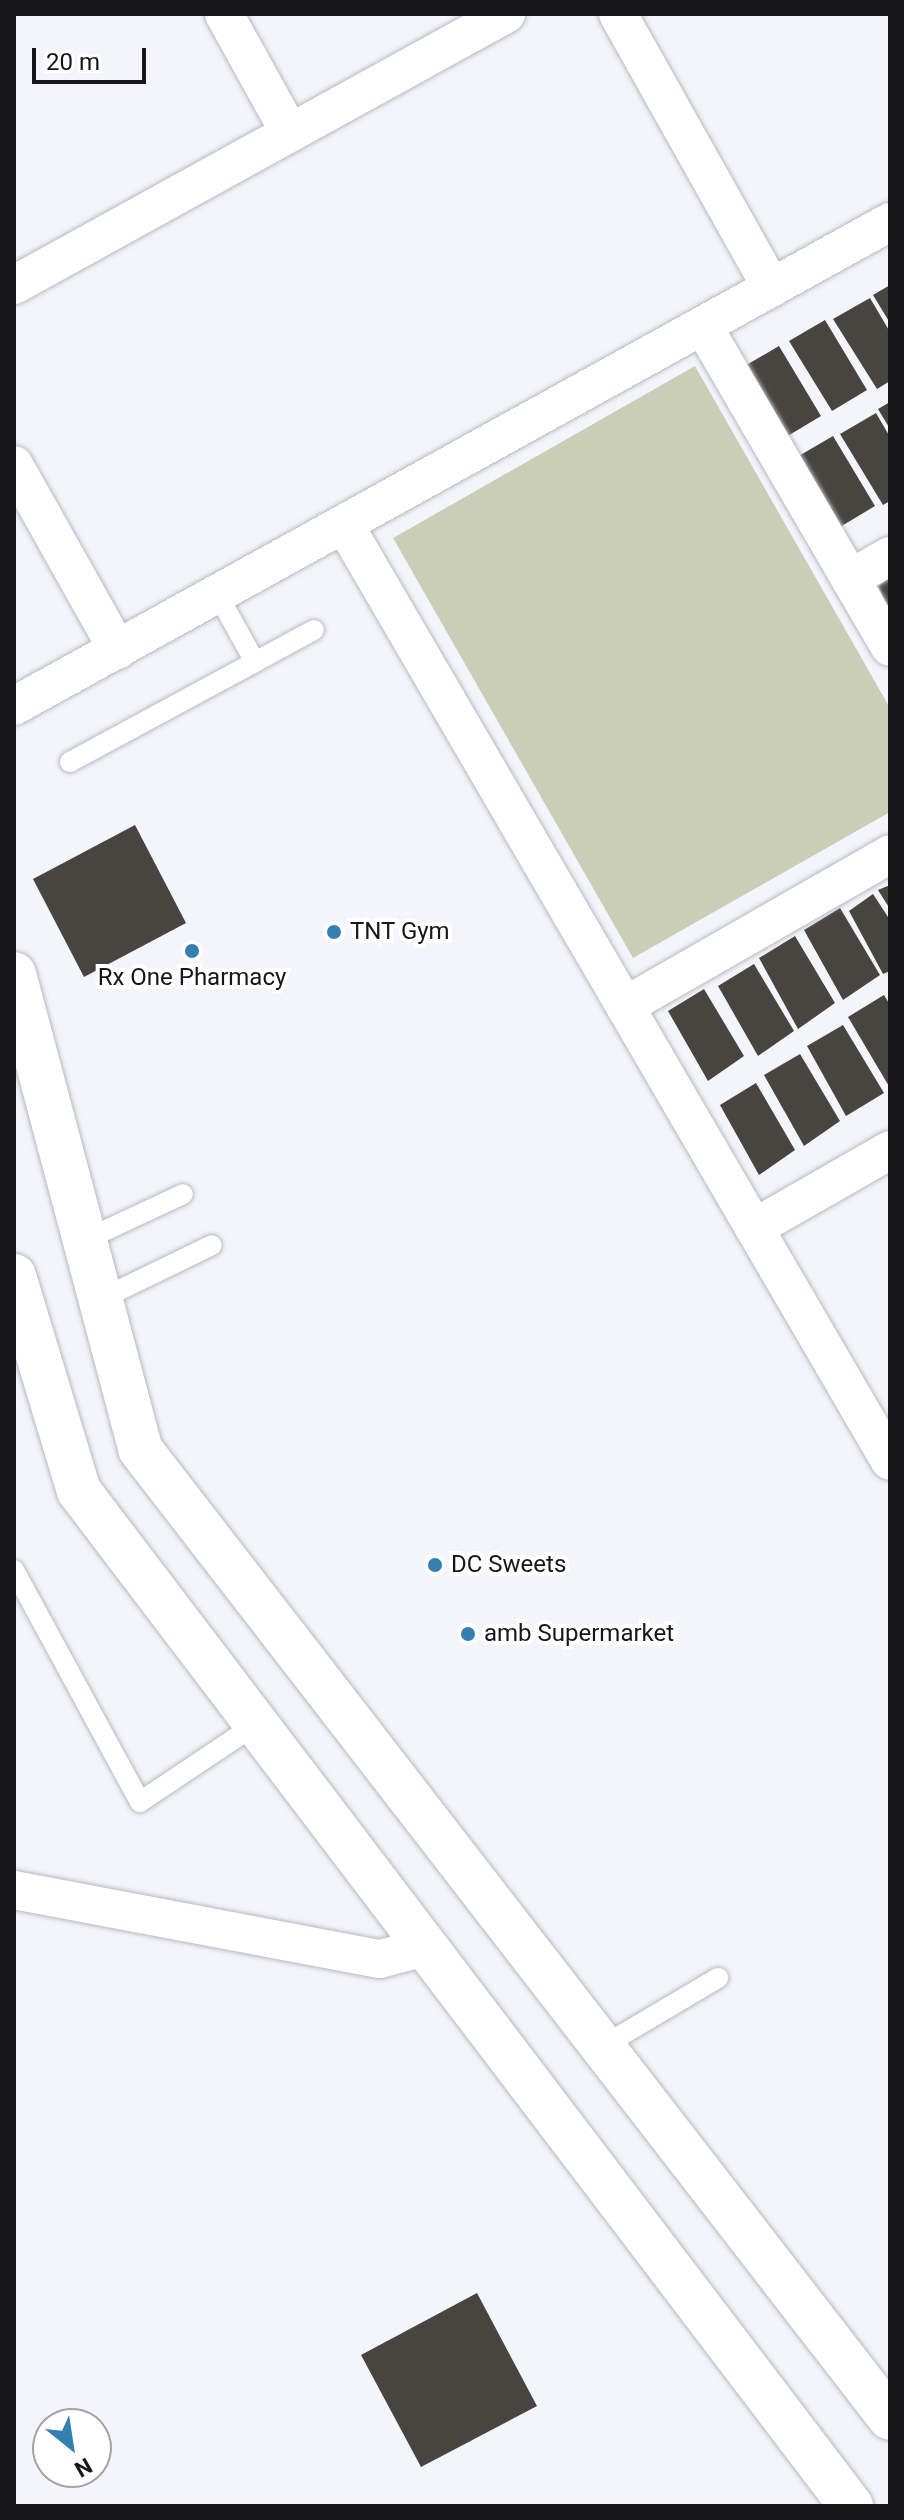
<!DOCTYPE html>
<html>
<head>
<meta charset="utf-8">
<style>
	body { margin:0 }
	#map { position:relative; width:904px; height:2520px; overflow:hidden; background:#f4f5fc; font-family:Roboto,sans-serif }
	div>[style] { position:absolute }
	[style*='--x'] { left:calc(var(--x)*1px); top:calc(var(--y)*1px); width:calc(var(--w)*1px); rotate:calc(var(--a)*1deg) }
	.green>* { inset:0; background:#cbceb7 }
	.building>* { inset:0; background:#48443f }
	.roads { filter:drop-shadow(0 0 2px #b8b8bf) drop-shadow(0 0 2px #b8b8bf) }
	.lane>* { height:20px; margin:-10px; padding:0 10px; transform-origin:10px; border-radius:10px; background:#fff }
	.street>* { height:38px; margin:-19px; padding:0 19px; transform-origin:19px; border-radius:19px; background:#fff }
	.secondary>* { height:44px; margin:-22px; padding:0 22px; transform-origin:22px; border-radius:22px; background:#fff }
	.dots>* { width:22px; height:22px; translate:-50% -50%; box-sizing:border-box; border:4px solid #fff; border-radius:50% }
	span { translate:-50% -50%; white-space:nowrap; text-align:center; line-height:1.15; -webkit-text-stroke:8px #fff; paint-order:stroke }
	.poi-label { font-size:24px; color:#17171a }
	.left { translate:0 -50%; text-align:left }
	.frame { position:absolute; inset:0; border:16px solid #17171a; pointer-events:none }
	.north { position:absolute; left:32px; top:2408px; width:80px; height:80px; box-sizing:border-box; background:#fff; border:2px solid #a2a2a3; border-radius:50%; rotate:150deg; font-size:22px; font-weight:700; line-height:32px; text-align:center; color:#17171a }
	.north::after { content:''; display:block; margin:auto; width:28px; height:36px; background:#347fb2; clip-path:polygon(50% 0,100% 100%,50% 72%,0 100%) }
	.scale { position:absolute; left:32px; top:48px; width:114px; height:36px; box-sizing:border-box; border:4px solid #17171a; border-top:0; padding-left:10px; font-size:24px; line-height:28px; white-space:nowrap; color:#17171a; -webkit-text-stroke:6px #fff; paint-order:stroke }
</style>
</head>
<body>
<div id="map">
	<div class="green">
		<div style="clip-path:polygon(695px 366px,890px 708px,890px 812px,633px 958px,393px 538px)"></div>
	</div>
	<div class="building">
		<div style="clip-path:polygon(890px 285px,890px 323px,873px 295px)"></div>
		<div style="clip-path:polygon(870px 298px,890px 332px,890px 381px,877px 389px,833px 319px)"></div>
		<div style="clip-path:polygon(825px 320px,867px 390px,832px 411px,789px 341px)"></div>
		<div style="clip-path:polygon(779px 346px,821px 416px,786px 437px,743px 367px)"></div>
		<div style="clip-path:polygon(890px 402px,890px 429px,878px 409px)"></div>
		<div style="clip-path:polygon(876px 413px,890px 437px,890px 501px,883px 505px,840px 434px)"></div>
		<div style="clip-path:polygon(833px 436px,875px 506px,840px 527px,797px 457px)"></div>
		<div style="clip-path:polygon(890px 578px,890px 611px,878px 586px)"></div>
		<div style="clip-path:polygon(135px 825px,186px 923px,84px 977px,33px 879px)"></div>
		<div style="clip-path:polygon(890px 885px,890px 909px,878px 890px)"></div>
		<div style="clip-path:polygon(873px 894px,890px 920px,890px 971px,883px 974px,849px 911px)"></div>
		<div style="clip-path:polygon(840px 908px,880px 975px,843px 1000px,804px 930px)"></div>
		<div style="clip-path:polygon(795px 936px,835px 1003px,798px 1029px,759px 958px)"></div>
		<div style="clip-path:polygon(754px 964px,794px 1031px,758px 1056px,718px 986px)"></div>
		<div style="clip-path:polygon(704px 989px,744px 1056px,708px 1081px,668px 1011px)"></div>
		<div style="clip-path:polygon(884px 995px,890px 1005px,890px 1088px,848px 1017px)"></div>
		<div style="clip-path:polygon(843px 1025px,884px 1093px,846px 1116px,807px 1046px)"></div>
		<div style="clip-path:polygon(800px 1054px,840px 1121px,804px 1146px,764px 1075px)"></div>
		<div style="clip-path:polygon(756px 1083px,795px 1150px,759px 1175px,720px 1105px)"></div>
		<div style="clip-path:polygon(477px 2293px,537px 2406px,421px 2467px,361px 2355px)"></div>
	</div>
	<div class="roads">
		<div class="lane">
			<div style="--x:255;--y:662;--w:67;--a:-28.5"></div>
			<div style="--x:70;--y:762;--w:210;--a:-28.4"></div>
			<div style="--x:255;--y:662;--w:77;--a:-118.9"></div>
			<div style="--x:85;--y:1240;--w:108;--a:-25.1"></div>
			<div style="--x:101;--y:1299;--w:123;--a:-25.9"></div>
			<div style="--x:14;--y:1570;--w:264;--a:61.5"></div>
			<div style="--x:140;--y:1802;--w:138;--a:-33.8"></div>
			<div style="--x:603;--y:2046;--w:134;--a:-30.6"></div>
		</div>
		<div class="street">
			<div style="--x:224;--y:14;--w:136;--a:61"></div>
			<div style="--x:618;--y:14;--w:314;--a:60.7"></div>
			<div style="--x:14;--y:285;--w:562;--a:-28.85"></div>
			<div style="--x:703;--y:326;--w:371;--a:59.8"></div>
			<div style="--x:14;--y:465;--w:212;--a:60.7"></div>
			<div style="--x:344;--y:524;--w:1084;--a:59.77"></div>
			<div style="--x:850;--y:579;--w:46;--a:-29.9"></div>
			<div style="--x:14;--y:706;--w:1001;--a:-28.92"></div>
			<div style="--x:625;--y:1006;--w:305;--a:-29.8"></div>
			<div style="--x:754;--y:1228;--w:157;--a:-29.8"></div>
			<div style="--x:14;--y:1890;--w:372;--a:10.7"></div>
			<div style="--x:380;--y:1959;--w:47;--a:-14.9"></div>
		</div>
		<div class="secondary">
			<div style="--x:14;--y:974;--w:491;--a:75.1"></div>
			<div style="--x:140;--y:1449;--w:1225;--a:52.26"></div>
			<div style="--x:14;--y:1276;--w:225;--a:73.2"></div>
			<div style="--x:79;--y:1491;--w:1275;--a:52.74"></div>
		</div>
	</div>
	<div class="dots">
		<div style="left:334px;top:932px;background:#347fb2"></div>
		<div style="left:192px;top:951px;background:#347fb2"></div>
		<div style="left:435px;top:1565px;background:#347fb2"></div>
		<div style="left:468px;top:1634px;background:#347fb2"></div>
	</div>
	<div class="poi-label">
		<span class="left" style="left:350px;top:932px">TNT Gym</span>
		<span style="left:192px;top:978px">Rx One Pharmacy</span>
		<span class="left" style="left:451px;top:1565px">DC Sweets</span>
		<span class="left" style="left:484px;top:1634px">amb Supermarket</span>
	</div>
	<div class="frame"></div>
	<div class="north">N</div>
	<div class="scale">20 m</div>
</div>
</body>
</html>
